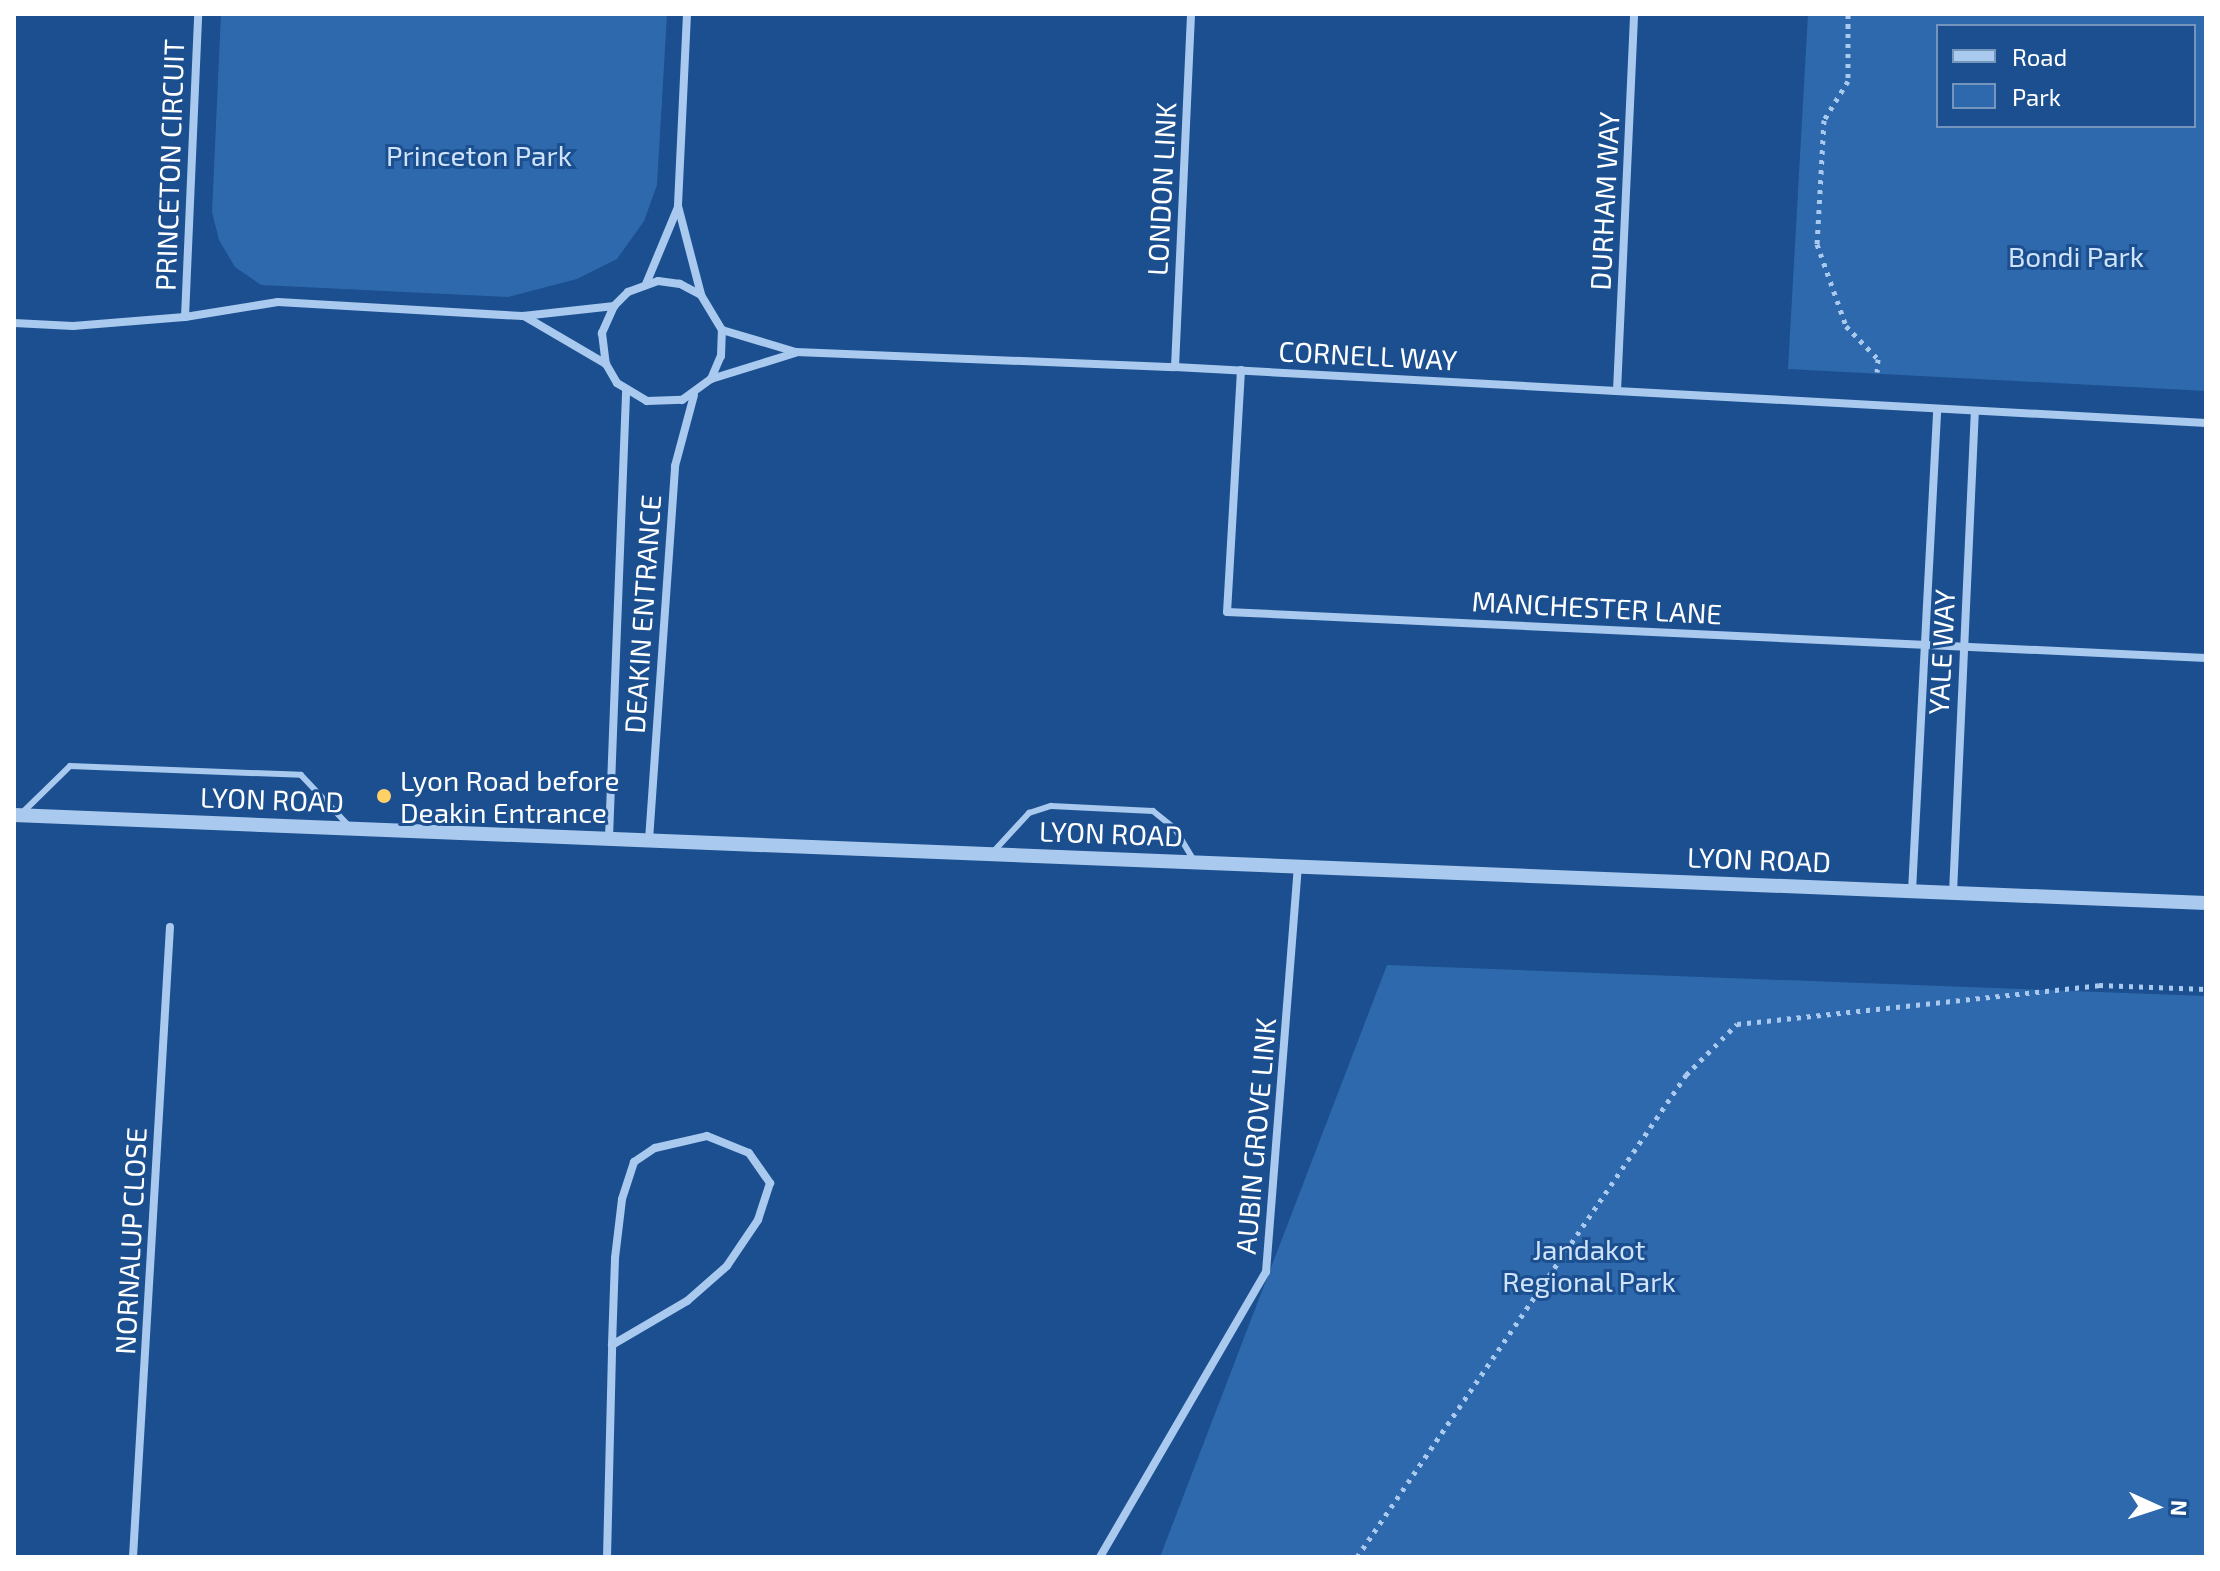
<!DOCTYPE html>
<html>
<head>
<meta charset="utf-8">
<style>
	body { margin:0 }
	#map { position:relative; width:2220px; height:1571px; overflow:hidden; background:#1b4f8f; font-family:"Exo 2",sans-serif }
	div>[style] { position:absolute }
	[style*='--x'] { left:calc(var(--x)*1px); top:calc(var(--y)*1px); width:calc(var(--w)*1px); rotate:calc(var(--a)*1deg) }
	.green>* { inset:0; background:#2e69ad }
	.path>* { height:5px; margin-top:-2.5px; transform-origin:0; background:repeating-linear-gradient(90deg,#a9c9ee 0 4px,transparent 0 10px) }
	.service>* { height:6px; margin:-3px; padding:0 3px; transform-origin:3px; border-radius:3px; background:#a9c9ee }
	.minor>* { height:8px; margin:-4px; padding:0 4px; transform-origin:4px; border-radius:4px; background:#a9c9ee }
	.tertiary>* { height:14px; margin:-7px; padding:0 7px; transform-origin:7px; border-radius:7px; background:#a9c9ee }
	.dots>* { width:22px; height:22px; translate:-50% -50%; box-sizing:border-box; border:4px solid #1b4f8f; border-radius:50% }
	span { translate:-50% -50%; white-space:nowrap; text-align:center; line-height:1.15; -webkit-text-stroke:6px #1b4f8f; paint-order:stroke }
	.park-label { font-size:28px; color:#cfe3fa }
	.street-label { font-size:28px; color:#fff }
	.poi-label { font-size:28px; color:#fff }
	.left { translate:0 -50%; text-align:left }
	.frame { position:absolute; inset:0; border:16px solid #fff; pointer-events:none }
	.legend { position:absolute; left:1936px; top:24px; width:260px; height:104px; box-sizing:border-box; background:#1b4f8f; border:2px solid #7695bc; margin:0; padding:10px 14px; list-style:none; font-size:24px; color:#fff }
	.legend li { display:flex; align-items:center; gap:16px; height:40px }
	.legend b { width:40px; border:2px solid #7695bc }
	.north { position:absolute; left:2116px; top:1467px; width:80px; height:80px; -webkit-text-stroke:6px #1b4f8f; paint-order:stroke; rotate:93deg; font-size:22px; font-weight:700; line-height:32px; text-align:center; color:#fff }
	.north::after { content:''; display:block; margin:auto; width:28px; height:36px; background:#fff; clip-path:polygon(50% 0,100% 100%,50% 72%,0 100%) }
</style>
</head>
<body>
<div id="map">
	<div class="green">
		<div style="clip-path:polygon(221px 14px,667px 14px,657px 185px,644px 221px,617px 259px,577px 279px,508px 297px,261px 285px,235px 267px,219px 240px,212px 212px)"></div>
		<div style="clip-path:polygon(evenodd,1808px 14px,2206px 14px,2206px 391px,1788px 369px,1808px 14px,1938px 26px,2194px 26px,2194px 126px,1938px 126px,1938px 26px)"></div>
		<div style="clip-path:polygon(1387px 965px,2206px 996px,2206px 1557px,1160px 1557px)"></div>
	</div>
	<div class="path">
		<div style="--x:1848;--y:14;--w:67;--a:90"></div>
		<div style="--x:1848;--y:81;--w:46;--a:121.6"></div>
		<div style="--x:1824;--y:120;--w:124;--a:93.2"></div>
		<div style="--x:1817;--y:244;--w:87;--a:70.5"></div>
		<div style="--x:1846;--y:326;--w:46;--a:45.9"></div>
		<div style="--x:1878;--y:359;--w:13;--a:94"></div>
		<div style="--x:1357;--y:1557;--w:584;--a:-55.68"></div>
		<div style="--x:1686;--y:1075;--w:72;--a:-45"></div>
		<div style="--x:1737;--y:1024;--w:364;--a:-6.1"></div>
		<div style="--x:2099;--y:985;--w:107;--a:2.1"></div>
	</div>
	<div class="service">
		<div style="--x:23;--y:812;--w:66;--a:-44.4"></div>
		<div style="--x:70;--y:766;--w:231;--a:2.2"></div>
		<div style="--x:301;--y:775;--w:69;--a:46.8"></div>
		<div style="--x:994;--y:851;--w:52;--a:-47.4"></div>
		<div style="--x:1029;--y:813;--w:23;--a:-18"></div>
		<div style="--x:1051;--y:806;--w:102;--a:2.8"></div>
		<div style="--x:1153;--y:811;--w:28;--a:39"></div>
		<div style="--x:1175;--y:829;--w:39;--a:59"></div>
	</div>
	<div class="minor">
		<div style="--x:687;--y:14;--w:192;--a:92.7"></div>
		<div style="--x:678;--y:206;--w:91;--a:75.4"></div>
		<div style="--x:646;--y:284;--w:83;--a:-67.4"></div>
		<div style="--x:524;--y:316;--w:95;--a:30.3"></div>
		<div style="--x:185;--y:317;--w:303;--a:-87.5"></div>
		<div style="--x:14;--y:323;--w:59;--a:2.9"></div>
		<div style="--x:73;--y:326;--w:112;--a:-4.6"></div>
		<div style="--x:185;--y:317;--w:94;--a:-9.2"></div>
		<div style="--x:278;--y:302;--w:245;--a:3.3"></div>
		<div style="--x:523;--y:316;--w:92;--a:-6.3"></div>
		<div style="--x:722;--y:330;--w:77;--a:16.6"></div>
		<div style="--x:796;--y:352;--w:379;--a:2.3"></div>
		<div style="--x:1175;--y:367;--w:1033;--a:3.11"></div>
		<div style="--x:1175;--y:367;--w:353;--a:-87.4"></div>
		<div style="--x:1241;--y:370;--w:242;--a:93.3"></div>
		<div style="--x:1227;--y:612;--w:980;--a:2.69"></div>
		<div style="--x:711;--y:379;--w:25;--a:-67"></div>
		<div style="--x:721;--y:356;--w:26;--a:-88"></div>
		<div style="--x:722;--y:330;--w:41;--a:-121"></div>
		<div style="--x:701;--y:295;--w:24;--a:-152"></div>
		<div style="--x:680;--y:284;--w:22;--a:-172"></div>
		<div style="--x:658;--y:281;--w:32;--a:160"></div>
		<div style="--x:628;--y:292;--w:20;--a:135"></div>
		<div style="--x:614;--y:306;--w:30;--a:114"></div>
		<div style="--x:602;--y:333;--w:31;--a:83"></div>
		<div style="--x:606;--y:364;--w:22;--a:60"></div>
		<div style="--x:617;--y:383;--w:35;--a:31"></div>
		<div style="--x:647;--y:401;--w:35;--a:-2"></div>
		<div style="--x:682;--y:400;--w:36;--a:-36"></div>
		<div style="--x:711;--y:379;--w:88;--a:-17.2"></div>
		<div style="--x:1617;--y:391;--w:377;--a:-87.4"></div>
		<div style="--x:609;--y:837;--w:446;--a:-87.8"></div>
		<div style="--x:649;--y:840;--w:375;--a:-86"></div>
		<div style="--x:675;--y:466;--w:73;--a:-75"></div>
		<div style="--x:1912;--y:891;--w:480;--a:-87"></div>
		<div style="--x:1953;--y:893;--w:481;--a:-87.4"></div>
		<div style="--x:133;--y:1557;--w:631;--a:-86.64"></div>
		<div style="--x:607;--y:1557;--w:212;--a:-88.6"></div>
		<div style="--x:612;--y:1345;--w:87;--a:-88"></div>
		<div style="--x:615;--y:1258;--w:59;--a:-83.2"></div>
		<div style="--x:622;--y:1199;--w:39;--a:-72"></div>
		<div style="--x:634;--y:1162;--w:25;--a:-34"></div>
		<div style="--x:655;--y:1148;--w:53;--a:-13"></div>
		<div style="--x:707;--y:1136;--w:45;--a:22"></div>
		<div style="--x:749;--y:1153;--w:37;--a:55"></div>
		<div style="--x:770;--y:1183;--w:39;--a:108"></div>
		<div style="--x:758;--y:1220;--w:55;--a:124"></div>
		<div style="--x:727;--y:1266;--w:53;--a:138.8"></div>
		<div style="--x:687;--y:1301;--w:87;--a:149.6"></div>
		<div style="--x:1100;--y:1557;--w:330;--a:-59.8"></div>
		<div style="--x:1266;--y:1272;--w:406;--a:-85.5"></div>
	</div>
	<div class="tertiary">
		<div style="--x:14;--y:815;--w:2194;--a:2.3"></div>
	</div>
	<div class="dots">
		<div style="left:384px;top:796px;background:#ffd166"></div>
	</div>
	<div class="park-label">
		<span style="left:479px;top:155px">Princeton Park</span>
		<span style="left:2076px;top:256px">Bondi Park</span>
		<span style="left:1589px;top:1265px">Jandakot<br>Regional Park</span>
	</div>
	<div class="street-label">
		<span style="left:169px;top:165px;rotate:-88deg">PRINCETON CIRCUIT</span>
		<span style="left:1161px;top:189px;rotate:-87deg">LONDON LINK</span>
		<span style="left:1604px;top:201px;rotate:-87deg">DURHAM WAY</span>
		<span style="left:1368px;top:355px;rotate:3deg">CORNELL WAY</span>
		<span style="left:1597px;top:607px;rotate:3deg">MANCHESTER LANE</span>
		<span style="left:642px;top:614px;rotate:-86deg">DEAKIN ENTRANCE</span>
		<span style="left:1941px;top:652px;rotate:-87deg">YALE WAY</span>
		<span style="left:272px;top:799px;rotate:2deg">LYON ROAD</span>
		<span style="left:1111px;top:833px;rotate:2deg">LYON ROAD</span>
		<span style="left:1759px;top:859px;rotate:2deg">LYON ROAD</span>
		<span style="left:1255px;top:1136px;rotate:-85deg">AUBIN GROVE LINK</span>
		<span style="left:130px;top:1241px;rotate:-87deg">NORNALUP CLOSE</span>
	</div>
	<div class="poi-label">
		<span class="left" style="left:400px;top:796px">Lyon Road before<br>Deakin Entrance</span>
	</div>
	<div class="frame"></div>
	<ul class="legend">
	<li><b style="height:10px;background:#a9c9ee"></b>Road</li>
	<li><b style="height:22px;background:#2e69ad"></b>Park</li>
	</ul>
	<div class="north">N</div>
</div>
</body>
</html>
